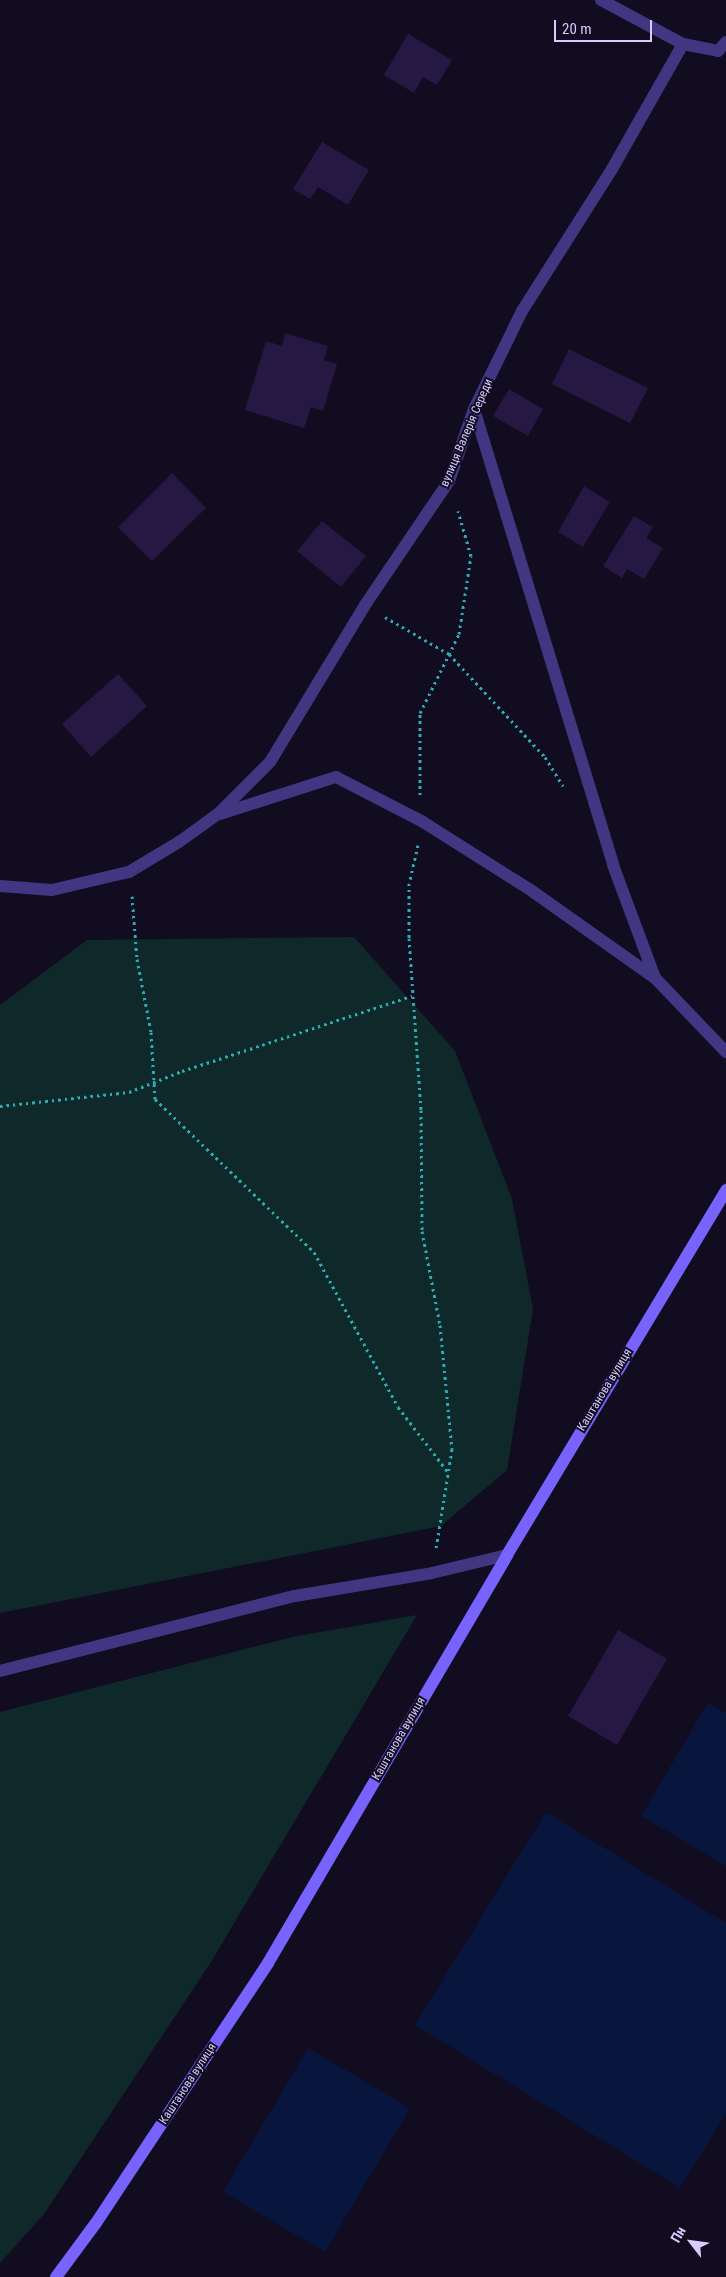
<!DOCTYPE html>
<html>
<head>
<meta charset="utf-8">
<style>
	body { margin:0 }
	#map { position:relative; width:726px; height:2277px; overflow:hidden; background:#120c21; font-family:"Roboto Condensed",sans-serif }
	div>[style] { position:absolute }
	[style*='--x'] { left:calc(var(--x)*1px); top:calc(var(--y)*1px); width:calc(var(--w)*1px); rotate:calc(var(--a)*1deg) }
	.green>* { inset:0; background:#0f292b }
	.water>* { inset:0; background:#08163e }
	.building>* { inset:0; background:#251842 }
	.path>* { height:3px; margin-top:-1.5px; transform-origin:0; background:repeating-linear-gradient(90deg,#2badb4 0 2.5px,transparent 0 6.5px) }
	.lane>* { height:12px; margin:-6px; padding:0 6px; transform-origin:6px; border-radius:6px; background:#413681 }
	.street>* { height:12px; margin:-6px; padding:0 6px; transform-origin:6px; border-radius:6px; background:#413681 }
	.secondary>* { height:12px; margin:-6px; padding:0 6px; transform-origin:6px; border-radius:6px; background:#7863ff }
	span { translate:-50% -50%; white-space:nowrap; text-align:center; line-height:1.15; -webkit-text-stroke:4px #120c21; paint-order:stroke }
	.street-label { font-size:12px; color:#d7ccff }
	.north { position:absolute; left:666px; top:2217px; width:50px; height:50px; -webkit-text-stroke:4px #120c21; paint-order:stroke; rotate:300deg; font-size:14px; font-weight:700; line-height:20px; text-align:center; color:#d7ccff }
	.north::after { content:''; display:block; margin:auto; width:18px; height:22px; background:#d7ccff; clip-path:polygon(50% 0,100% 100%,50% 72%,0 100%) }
	.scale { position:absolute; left:554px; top:20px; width:98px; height:22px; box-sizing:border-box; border:2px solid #d7ccff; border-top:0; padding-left:6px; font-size:15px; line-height:18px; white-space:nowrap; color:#d7ccff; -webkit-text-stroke:4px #120c21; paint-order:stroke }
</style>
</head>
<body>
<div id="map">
	<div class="green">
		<div style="clip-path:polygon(354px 937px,455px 1051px,512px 1199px,533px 1309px,507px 1470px,441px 1526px,0 1613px,0 1005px,87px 940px)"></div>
		<div style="clip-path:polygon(417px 1615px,211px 1962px,44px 2214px,0 2263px,0 1712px,292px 1637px)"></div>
	</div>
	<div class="water">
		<div style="clip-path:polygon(708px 1703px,726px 1713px,726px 1866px,641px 1816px)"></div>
		<div style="clip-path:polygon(546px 1812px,726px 1923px,726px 2114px,680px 2188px,415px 2025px)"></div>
		<div style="clip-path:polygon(308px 2048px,410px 2108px,325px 2252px,223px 2192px)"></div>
	</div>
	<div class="building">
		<div style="clip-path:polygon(408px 34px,452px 60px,437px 85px,423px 77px,414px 93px,384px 75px)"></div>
		<div style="clip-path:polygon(322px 142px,369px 170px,348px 205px,318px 187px,310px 199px,293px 189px)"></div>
		<div style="clip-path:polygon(285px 333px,328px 346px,324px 360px,337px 364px,323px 411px,311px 407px,304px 428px,245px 410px,266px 341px,282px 346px)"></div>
		<div style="clip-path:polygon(569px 349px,648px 388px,630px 423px,552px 384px)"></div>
		<div style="clip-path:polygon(509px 389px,543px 409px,528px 436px,493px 416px)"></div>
		<div style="clip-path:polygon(172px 473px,206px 508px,152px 561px,118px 527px)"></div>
		<div style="clip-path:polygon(584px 486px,610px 502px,583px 547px,558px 532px)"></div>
		<div style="clip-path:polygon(634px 516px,653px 527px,646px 538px,663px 548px,644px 579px,627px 569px,622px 578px,603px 566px)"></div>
		<div style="clip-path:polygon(322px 521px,366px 556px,341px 587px,297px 551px)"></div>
		<div style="clip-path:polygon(118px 674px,147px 706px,91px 757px,62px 724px)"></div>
		<div style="clip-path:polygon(618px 1630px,667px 1659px,617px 1745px,568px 1716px)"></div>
	</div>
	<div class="path">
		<div style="--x:385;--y:617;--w:74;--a:30"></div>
		<div style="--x:449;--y:654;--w:141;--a:47"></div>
		<div style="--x:545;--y:757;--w:34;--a:58"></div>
		<div style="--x:420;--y:795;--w:82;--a:-90"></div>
		<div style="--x:420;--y:713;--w:88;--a:-63.7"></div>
		<div style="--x:459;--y:634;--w:79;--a:-81.3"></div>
		<div style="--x:471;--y:556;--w:47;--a:-106.1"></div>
		<div style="--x:418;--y:845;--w:39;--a:103"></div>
		<div style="--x:409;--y:883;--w:55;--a:90"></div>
		<div style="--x:409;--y:938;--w:172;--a:86"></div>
		<div style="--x:421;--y:1110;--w:121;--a:89.5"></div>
		<div style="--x:422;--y:1231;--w:96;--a:79.2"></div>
		<div style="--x:440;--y:1325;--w:125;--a:84.5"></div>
		<div style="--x:452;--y:1449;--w:101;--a:99.1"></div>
		<div style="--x:132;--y:896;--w:63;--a:85.5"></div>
		<div style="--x:137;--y:959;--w:74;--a:79.1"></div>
		<div style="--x:151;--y:1032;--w:67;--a:86.6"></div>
		<div style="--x:155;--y:1099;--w:221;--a:43.9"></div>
		<div style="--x:314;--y:1252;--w:176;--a:61.5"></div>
		<div style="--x:398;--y:1407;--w:82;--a:52.4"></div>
		<div style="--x:0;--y:1106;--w:130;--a:-6.2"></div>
		<div style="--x:129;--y:1092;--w:57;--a:-21.6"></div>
		<div style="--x:182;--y:1071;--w:242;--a:-18.1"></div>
	</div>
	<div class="lane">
		<div style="--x:0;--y:886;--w:52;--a:4.4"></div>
		<div style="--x:52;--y:890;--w:79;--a:-13.2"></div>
		<div style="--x:129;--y:872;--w:58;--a:-31"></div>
	</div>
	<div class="street">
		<div style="--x:601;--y:0;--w:93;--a:28.2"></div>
		<div style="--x:474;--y:409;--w:477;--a:73"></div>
		<div style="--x:613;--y:865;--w:121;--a:69.6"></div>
		<div style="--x:220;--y:814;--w:122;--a:-17.7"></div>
		<div style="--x:336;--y:777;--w:98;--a:27.3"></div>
		<div style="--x:423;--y:822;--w:129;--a:32.3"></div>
		<div style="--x:532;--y:891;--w:151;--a:35.3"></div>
		<div style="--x:655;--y:978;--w:103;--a:46.2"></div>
		<div style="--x:179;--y:842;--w:48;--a:-35.7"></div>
		<div style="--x:218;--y:814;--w:74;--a:-45"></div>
		<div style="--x:270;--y:762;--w:184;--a:-58.8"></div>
		<div style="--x:365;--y:605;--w:150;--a:-55.9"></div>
		<div style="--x:449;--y:481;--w:76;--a:-70.9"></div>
		<div style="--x:474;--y:409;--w:109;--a:-63.9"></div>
		<div style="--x:522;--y:311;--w:168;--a:-57.6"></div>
		<div style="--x:612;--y:169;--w:144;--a:-60.4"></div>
		<div style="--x:683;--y:44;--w:36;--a:11"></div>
		<div style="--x:718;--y:51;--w:12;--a:-48"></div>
		<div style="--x:0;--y:1671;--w:304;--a:-14.3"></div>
		<div style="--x:295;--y:1596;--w:139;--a:-9.5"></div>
		<div style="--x:432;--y:1573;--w:77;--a:-13.5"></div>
	</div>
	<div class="secondary">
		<div style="--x:56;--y:2277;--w:67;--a:-53.5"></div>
		<div style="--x:96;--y:2223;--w:312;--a:-56.5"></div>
		<div style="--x:268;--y:1963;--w:473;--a:-59.6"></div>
		<div style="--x:507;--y:1555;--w:426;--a:-59"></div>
	</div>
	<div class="street-label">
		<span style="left:467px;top:433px;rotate:-67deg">вулиця Валерія Середи</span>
		<span style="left:605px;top:1390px;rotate:-59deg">Каштанова вулиця</span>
		<span style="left:399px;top:1739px;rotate:-60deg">Каштанова вулиця</span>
		<span style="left:188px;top:2084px;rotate:-57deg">Каштанова вулиця</span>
	</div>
	<div class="north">Пн</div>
	<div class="scale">20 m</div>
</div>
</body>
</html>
